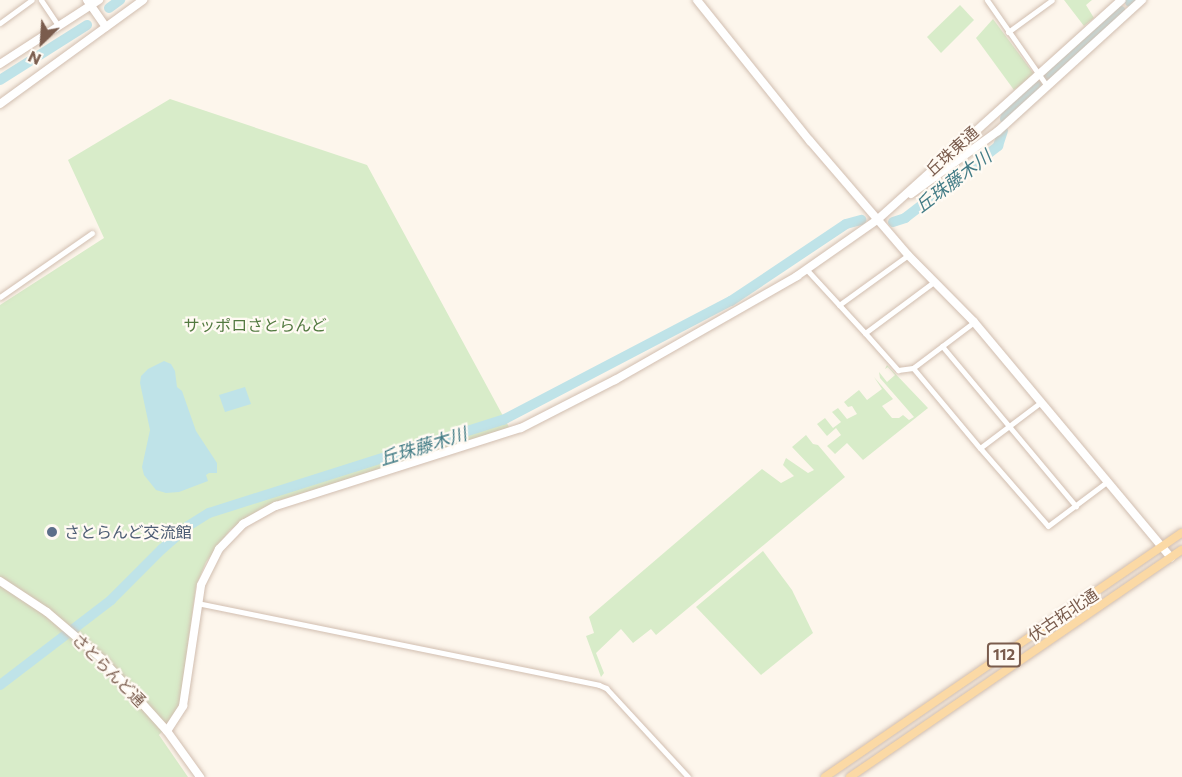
<!DOCTYPE html>
<html>
<head>
<meta charset="utf-8">
<style>
	body { margin:0 }
	#map { position:relative; width:1182px; height:777px; overflow:hidden; background:#fdf6ec; font-family:Commissioner,"Noto Sans JP",sans-serif }
	div>[style] { position:absolute }
	[style*='--x'] { left:calc(var(--x)*1px); top:calc(var(--y)*1px); width:calc(var(--w)*1px); rotate:calc(var(--a)*1deg) }
	.green>* { inset:0; background:#d8ecc9 }
	.water>* { inset:0; background:#bfe3e8 }
	.river>* { height:10px; margin:-5px; padding:0 5px; transform-origin:5px; border-radius:5px; background:#bfe3e8 }
	.roads { filter:drop-shadow(0 0 2px #d1beb0) drop-shadow(0 0 2px #d1beb0) }
	.street>* { height:5px; margin:-2.5px; padding:0 2.5px; transform-origin:2.5px; border-radius:2.5px; background:#fff }
	.secondary>* { height:8px; margin:-4px; padding:0 4px; transform-origin:4px; border-radius:4px; background:#fff }
	.primary>* { height:8px; margin:-4px; padding:0 4px; transform-origin:4px; border-radius:4px; background:#fbd9a5 }
	.dots>* { width:16px; height:16px; translate:-50% -50%; box-sizing:border-box; border:3px solid #fffaf3; border-radius:50% }
	span { translate:-50% -50%; white-space:nowrap; text-align:center; line-height:1.15; -webkit-text-stroke:4.5px #fffaf3; paint-order:stroke }
	.shield-label span { padding:2px 4px; background:#fffaf3; border:2px solid; border-radius:4px; -webkit-text-stroke-width:0 }
	.shield-label { font-size:15px; color:#7a5c4d; font-weight:700 }
	.street-label { font-size:16px; color:#7a5c4d }
	.park-label { font-size:16px; color:#537a41 }
	.service-label { font-size:16px; color:#4e5e75 }
	.left { translate:0 -50%; text-align:left }
	.water-label { font-size:18px; color:#437c86; font-style:italic }
	.north { position:absolute; left:12px; top:12px; width:60px; height:60px; -webkit-text-stroke:4px #fffaf3; paint-order:stroke; rotate:205deg; font-size:16px; font-weight:700; line-height:24px; text-align:center; color:#7a5c4d }
	.north::after { content:''; display:block; margin:auto; width:21px; height:27px; background:#7a5c4d; clip-path:polygon(50% 0,100% 100%,50% 72%,0 100%) }
</style>
</head>
<body>
<div id="map">
	<div class="green">
		<div style="clip-path:polygon(1064px 0,1092px 0,1086px 5px,1094px 18px,1084px 26px)"></div>
		<div style="clip-path:polygon(960px 5px,974px 20px,941px 53px,927px 37px)"></div>
		<div style="clip-path:polygon(993px 19px,1034px 74px,1014px 90px,976px 38px)"></div>
		<div style="clip-path:polygon(170px 99px,367px 165px,509px 427px,480px 440px,280px 500px,259px 510px,230px 530px,206px 562px,196px 586px,180px 702px,173px 719px,159px 735px,188px 777px,0 777px,0 305px,104px 238px,68px 160px)"></div>
		<div style="clip-path:polygon(887px 365px,928px 408px,863px 460px,847px 443px,835px 454px,827px 446px,841px 435px,836px 428px,827px 436px,817px 424px,825px 418px,833px 428px,841px 422px,832px 412px,838px 408px,847px 419px,857px 414px,852px 406px,848px 407px,844px 402px,859px 390px,867px 400px,882px 389px,874px 377px,893px 399px,882px 406px,892px 418px,899px 418px,903px 415px,909px 420px,914px 417px,880px 378px,879px 372px,887px 382px,895px 375px,888px 367px,885px 369px)"></div>
		<div style="clip-path:polygon(806px 435px,813px 444px,818px 445px,845px 477px,656px 635px,651px 629px,633px 643px,621px 629px,596px 653px,604px 673px,601px 677px,586px 636px,594px 633px,589px 617px,762px 469px,781px 483px,794px 476px,783px 465px,786px 458px,808px 473px,814px 470px,792px 447px)"></div>
		<div style="clip-path:polygon(763px 551px,792px 590px,813px 633px,761px 675px,696px 607px)"></div>
	</div>
	<div class="water">
		<div style="clip-path:polygon(164px 361px,171px 364px,175px 371px,177px 387px,182px 391px,196px 431px,217px 463px,217px 473px,209px 473px,206px 475px,208px 481px,179px 492px,166px 493px,156px 490px,144px 475px,142px 467px,150px 430px,140px 383px,141px 376px,148px 369px)"></div>
		<div style="clip-path:polygon(245px 387px,251px 404px,225px 412px,219px 395px)"></div>
	</div>
	<div class="river">
		<div style="--x:1130;--y:2;--w:3;--a:-45"></div>
		<div style="--x:109;--y:8;--w:14;--a:-36"></div>
		<div style="--x:1045;--y:78;--w:101;--a:-41.8"></div>
		<div style="--x:0;--y:80;--w:103;--a:-32.3"></div>
		<div style="--x:1005;--y:119;--w:7;--a:-74"></div>
		<div style="--x:1007;--y:112;--w:40;--a:-42"></div>
		<div style="--x:893;--y:222;--w:13;--a:-18"></div>
		<div style="--x:905;--y:218;--w:118;--a:-37.7"></div>
		<div style="--x:998;--y:146;--w:16;--a:-72"></div>
		<div style="--x:0;--y:685;--w:140;--a:-37.4"></div>
		<div style="--x:111;--y:600;--w:72;--a:-45"></div>
		<div style="--x:162;--y:549;--w:35;--a:-41"></div>
		<div style="--x:188;--y:526;--w:25;--a:-32"></div>
		<div style="--x:209;--y:513;--w:308;--a:-17.6"></div>
		<div style="--x:503;--y:420;--w:257;--a:-27.6"></div>
		<div style="--x:731;--y:301;--w:138;--a:-33.8"></div>
		<div style="--x:846;--y:224;--w:16;--a:-15"></div>
	</div>
	<div class="roads">
		<div class="street">
			<div style="--x:41;--y:0;--w:30;--a:56"></div>
			<div style="--x:987;--y:0;--w:105;--a:55.1"></div>
			<div style="--x:0;--y:23;--w:39;--a:-36"></div>
			<div style="--x:1008;--y:32;--w:54;--a:-36"></div>
			<div style="--x:807;--y:270;--w:86;--a:47.4"></div>
			<div style="--x:865;--y:333;--w:87;--a:-36.6"></div>
			<div style="--x:0;--y:297;--w:112;--a:-34.8"></div>
			<div style="--x:839;--y:305;--w:85;--a:-35.9"></div>
			<div style="--x:974;--y:322;--w:76;--a:143"></div>
			<div style="--x:913;--y:368;--w:104;--a:50.1"></div>
			<div style="--x:980;--y:448;--w:103;--a:48.9"></div>
			<div style="--x:1048;--y:526;--w:75;--a:-36.9"></div>
			<div style="--x:865;--y:333;--w:50;--a:48.3"></div>
			<div style="--x:898;--y:370;--w:15;--a:-8"></div>
			<div style="--x:942;--y:346;--w:209;--a:50.1"></div>
			<div style="--x:980;--y:448;--w:76;--a:-37"></div>
			<div style="--x:197;--y:603;--w:410;--a:11.5"></div>
			<div style="--x:599;--y:685;--w:8;--a:23"></div>
			<div style="--x:606;--y:688;--w:121;--a:47.3"></div>
		</div>
		<div class="secondary">
			<div style="--x:87;--y:0;--w:33;--a:55"></div>
			<div style="--x:697;--y:0;--w:181;--a:51.3"></div>
			<div style="--x:810;--y:141;--w:150;--a:49.3"></div>
			<div style="--x:908;--y:255;--w:94;--a:45.4"></div>
			<div style="--x:974;--y:322;--w:307;--a:50.1"></div>
			<div style="--x:0;--y:64;--w:118;--a:-32.9"></div>
			<div style="--x:0;--y:104;--w:177;--a:-36"></div>
			<div style="--x:911;--y:194;--w:107;--a:-35.9"></div>
			<div style="--x:998;--y:131;--w:195;--a:-42.3"></div>
			<div style="--x:0;--y:581;--w:56;--a:33.4"></div>
			<div style="--x:47;--y:612;--w:72;--a:40.5"></div>
			<div style="--x:102;--y:659;--w:97;--a:47.9"></div>
			<div style="--x:167;--y:731;--w:57;--a:54.3"></div>
			<div style="--x:167;--y:731;--w:30;--a:-57"></div>
			<div style="--x:183;--y:706;--w:122;--a:-81.5"></div>
			<div style="--x:201;--y:585;--w:40;--a:-63.4"></div>
			<div style="--x:219;--y:549;--w:35;--a:-46"></div>
			<div style="--x:243;--y:524;--w:38;--a:-29"></div>
			<div style="--x:276;--y:506;--w:257;--a:-17.7"></div>
			<div style="--x:521;--y:428;--w:106;--a:-27.1"></div>
			<div style="--x:615;--y:380;--w:210;--a:-29.7"></div>
			<div style="--x:797;--y:276;--w:98;--a:-35"></div>
			<div style="--x:877;--y:220;--w:329;--a:-42"></div>
		</div>
		<div class="primary">
			<div style="--x:825;--y:777;--w:432;--a:-34.4"></div>
			<div style="--x:850;--y:777;--w:402;--a:-34.4"></div>
		</div>
	</div>
	<div class="dots">
		<div style="left:52px;top:532px;background:#5c6f8a"></div>
	</div>
	<div class="shield-label">
		<span style="left:1004px;top:655px">112</span>
	</div>
	<div class="street-label">
		<span style="left:952px;top:151px;rotate:-42deg">丘珠東通</span>
		<span style="left:1063px;top:615px;rotate:-34deg">伏古拓北通</span>
		<span style="left:109px;top:670px;rotate:45deg">さとらんど通</span>
	</div>
	<div class="park-label">
		<span style="left:255px;top:325px">サッポロさとらんど</span>
	</div>
	<div class="service-label">
		<span class="left" style="left:64px;top:532px">さとらんど交流館</span>
	</div>
	<div class="water-label">
		<span style="left:953px;top:181px;rotate:-37deg">丘珠藤木川</span>
		<span style="left:423px;top:446px;rotate:-17deg">丘珠藤木川</span>
	</div>
	<div class="north">N</div>
</div>
</body>
</html>
